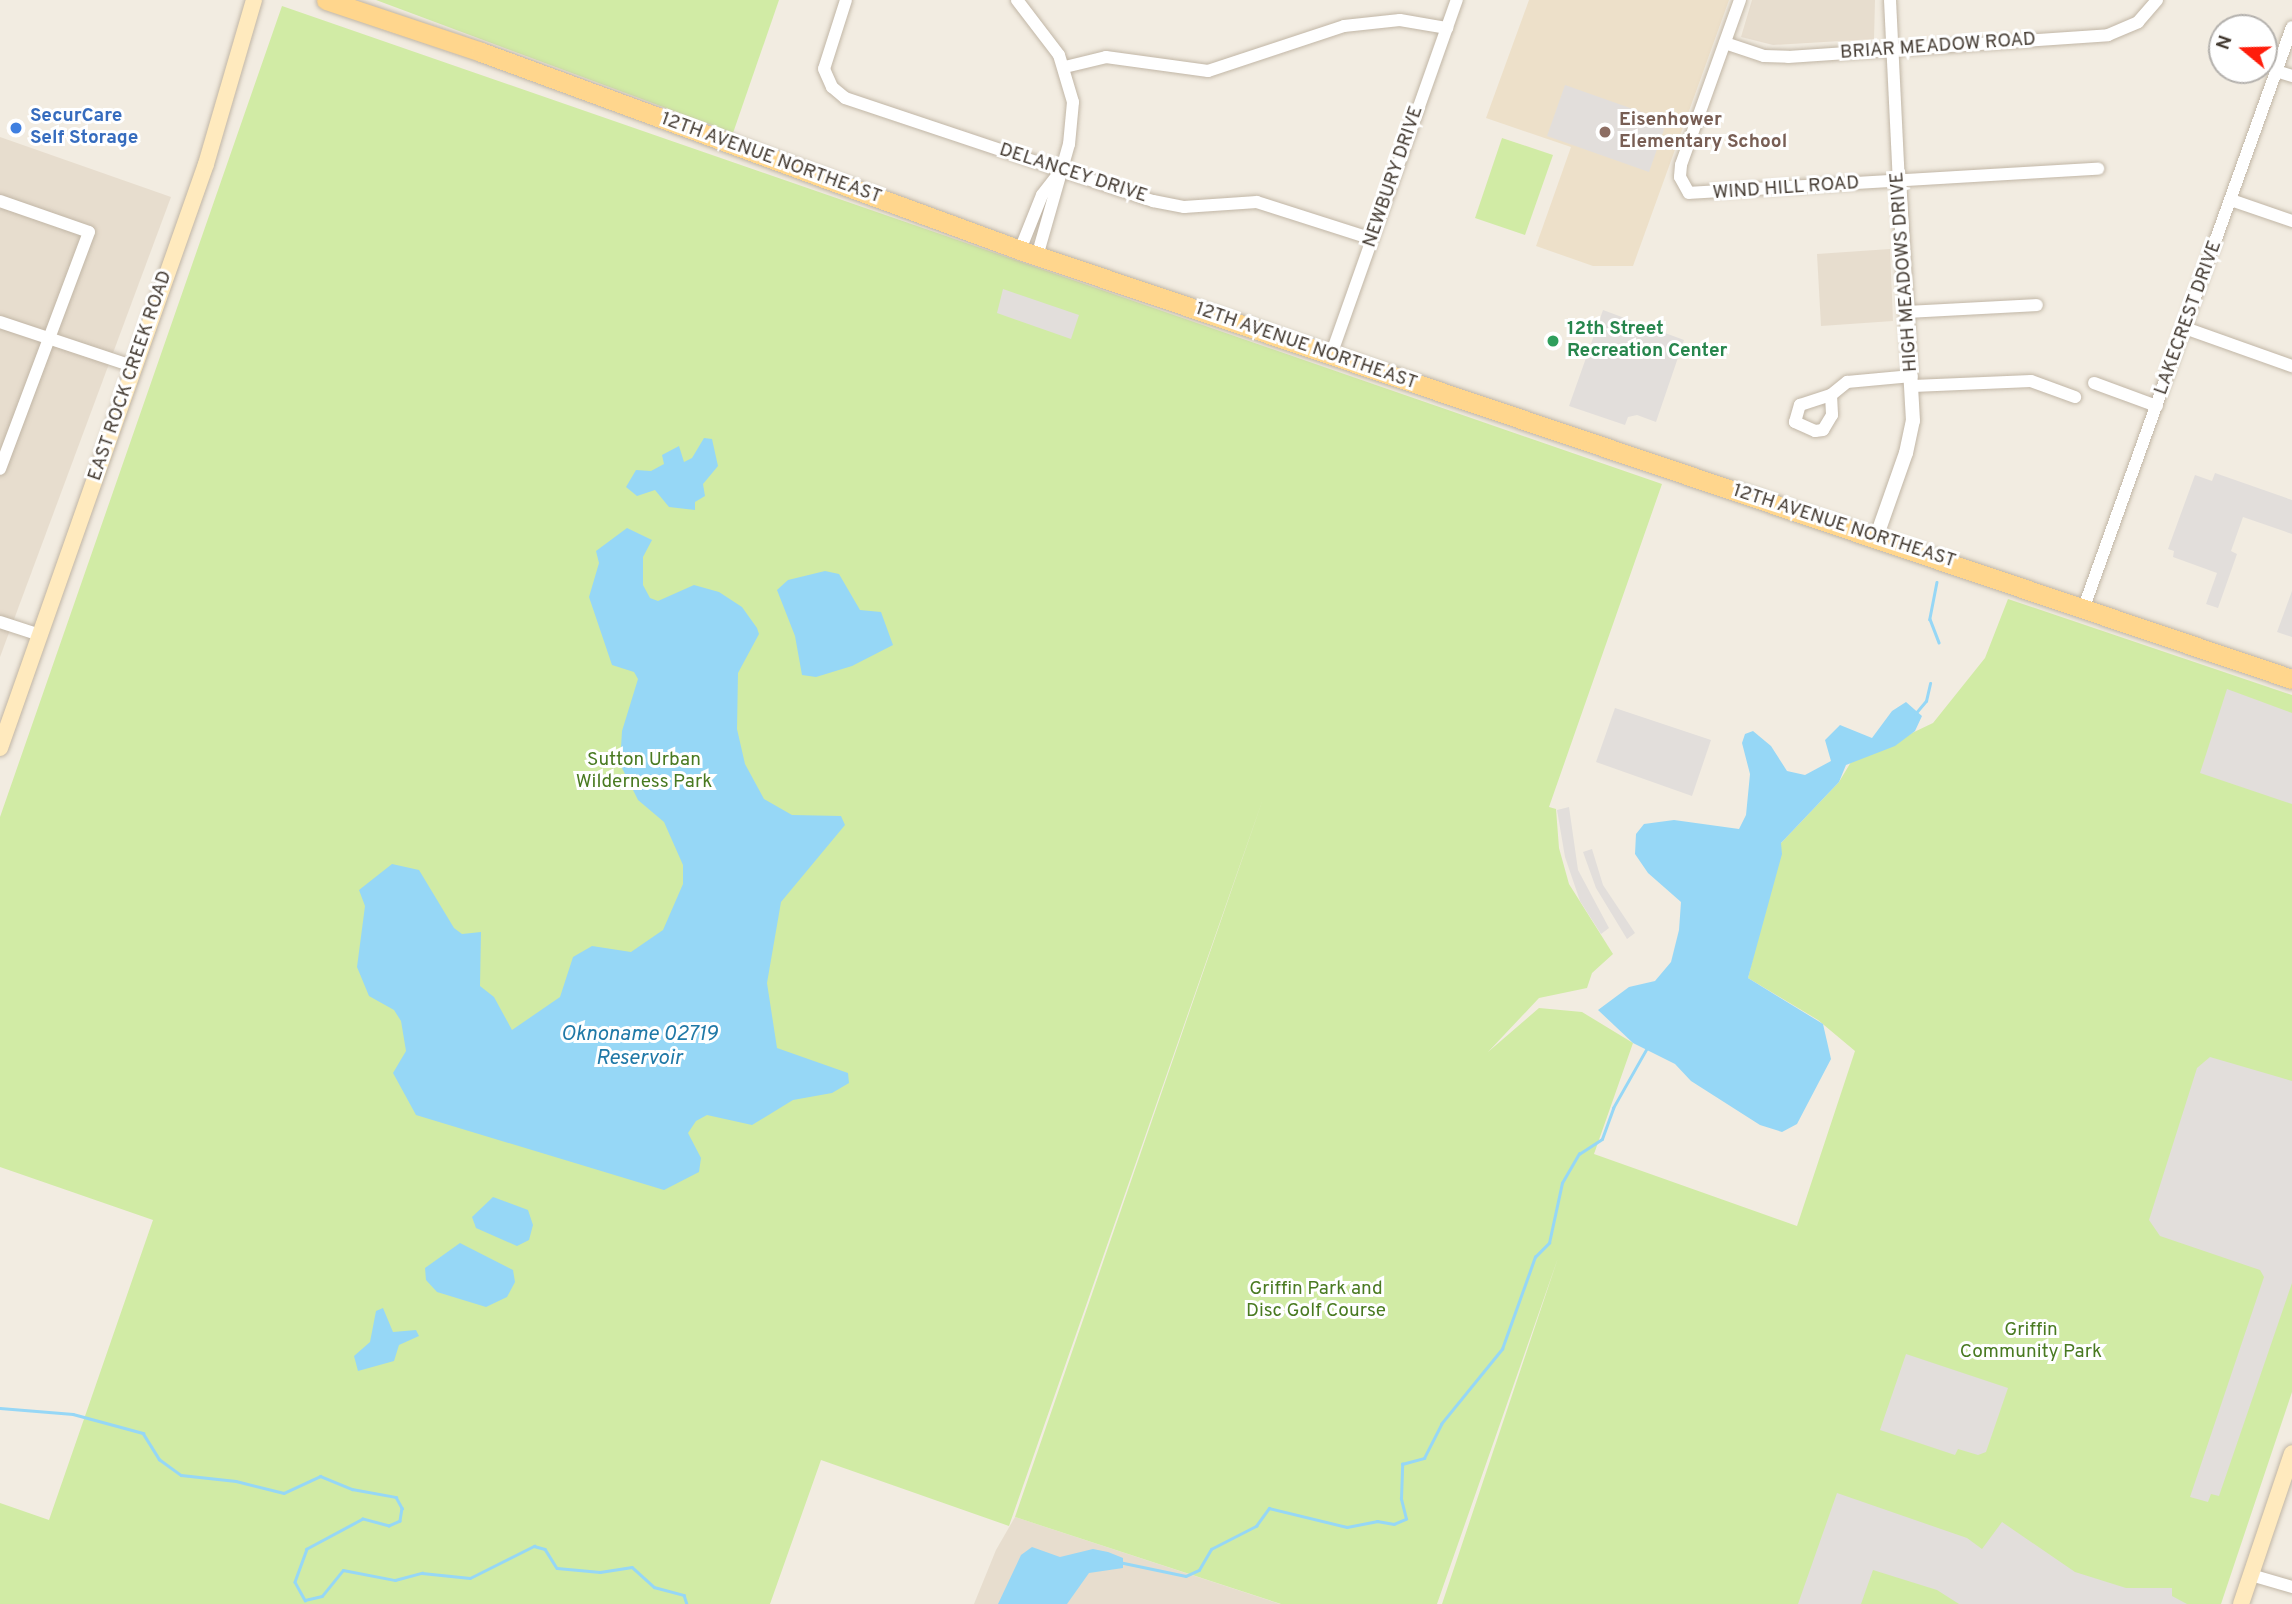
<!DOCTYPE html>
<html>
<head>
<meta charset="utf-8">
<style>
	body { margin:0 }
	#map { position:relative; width:2292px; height:1604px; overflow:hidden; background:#f2ece1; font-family:Overpass,sans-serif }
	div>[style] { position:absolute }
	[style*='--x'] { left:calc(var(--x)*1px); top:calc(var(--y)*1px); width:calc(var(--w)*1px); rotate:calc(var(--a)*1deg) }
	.residential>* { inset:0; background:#e7ddce }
	.education>* { inset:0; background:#ede0c9 }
	.green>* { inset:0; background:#d1eba5 }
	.parking>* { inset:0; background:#e2dedb }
	.water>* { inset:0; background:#96d7f6 }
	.stream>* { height:2.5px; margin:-1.25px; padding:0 1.25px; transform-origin:1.25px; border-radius:1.25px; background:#96d7f6 }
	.roads { filter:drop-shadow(0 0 2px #c1b6a6) drop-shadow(0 0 2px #c1b6a6) }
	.minor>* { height:12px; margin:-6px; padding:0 6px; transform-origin:6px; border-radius:6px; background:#fff }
	.tertiary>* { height:14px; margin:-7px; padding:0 7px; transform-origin:7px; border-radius:7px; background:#fff }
	.secondary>* { height:16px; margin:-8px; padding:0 8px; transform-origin:8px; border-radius:8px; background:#ffeabe }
	.primary>* { height:19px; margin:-9.5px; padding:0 9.5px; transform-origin:9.5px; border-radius:9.5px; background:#ffd68d }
	.dots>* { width:19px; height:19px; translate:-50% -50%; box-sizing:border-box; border:4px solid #fff; border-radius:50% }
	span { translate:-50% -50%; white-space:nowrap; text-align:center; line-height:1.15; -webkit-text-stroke:6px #fff; paint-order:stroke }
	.street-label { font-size:19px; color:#443b32 }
	.shop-label { font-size:19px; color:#366cbe; font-weight:700 }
	.left { translate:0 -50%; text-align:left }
	.education-label { font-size:19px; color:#785e54; font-weight:700 }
	.leisure-label { font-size:19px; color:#27864d; font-weight:700 }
	.park-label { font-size:19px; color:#497a21 }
	.water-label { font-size:21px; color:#2079a7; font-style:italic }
	.north { position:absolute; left:2208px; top:14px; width:70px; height:70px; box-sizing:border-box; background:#fff; border:2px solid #b4b1ad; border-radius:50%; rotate:289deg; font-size:19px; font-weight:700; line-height:28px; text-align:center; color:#443b32 }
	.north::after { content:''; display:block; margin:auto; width:24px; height:32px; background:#ff1d0b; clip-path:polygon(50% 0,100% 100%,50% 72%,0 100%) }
</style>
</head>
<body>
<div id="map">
	<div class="residential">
		<div style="clip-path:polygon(1752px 0,1875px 0,1874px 39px,1773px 45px,1741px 37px)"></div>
		<div style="clip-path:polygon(0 137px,171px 197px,0 657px)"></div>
		<div style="clip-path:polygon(1890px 249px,1893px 321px,1821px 326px,1817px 254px)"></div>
		<div style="clip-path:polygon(1015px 1517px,1280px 1604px,974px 1604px,996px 1550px)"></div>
	</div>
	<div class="education">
		<div style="clip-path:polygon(1529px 0,1729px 0,1633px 266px,1593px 266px,1536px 246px,1571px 147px,1486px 118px)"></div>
	</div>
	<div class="green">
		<div style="clip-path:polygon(376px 0,779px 0,733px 133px)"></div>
		<div style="clip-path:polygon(282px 6px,1662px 484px,1549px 807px,1556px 809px,1559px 848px,1569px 884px,1613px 954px,1592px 973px,1587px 988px,1539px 998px,1488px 1052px,1539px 1008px,1582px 1012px,1633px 1043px,1594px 1154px,1797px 1226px,1855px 1051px,1818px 1020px,1748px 978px,1781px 843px,1839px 782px,1851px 762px,1933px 723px,1985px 658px,2008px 599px,2292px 695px,2292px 1392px,2221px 1604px,1442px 1604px,1558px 1258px,1437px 1604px,1281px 1604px,1015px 1517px,1264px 796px,1009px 1526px,821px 1460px,770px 1604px,0 1604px,0 1503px,49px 1520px,153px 1220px,0 1167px,0 817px)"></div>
		<div style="clip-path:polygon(1502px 138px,1553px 155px,1525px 235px,1475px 218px)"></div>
	</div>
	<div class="parking">
		<div style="clip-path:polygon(1565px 85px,1667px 121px,1649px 172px,1547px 136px)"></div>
		<div style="clip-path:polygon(1003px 289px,1079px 315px,1071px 339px,997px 313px)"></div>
		<div style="clip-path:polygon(1603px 310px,1684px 340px,1656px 422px,1637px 415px,1628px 417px,1625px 425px,1569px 406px)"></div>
		<div style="clip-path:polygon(2215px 473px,2292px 500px,2292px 534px,2243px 517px,2231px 551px,2237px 554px,2218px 608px,2206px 604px,2217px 573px,2173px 557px,2174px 551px,2168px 549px,2195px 475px,2212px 481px)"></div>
		<div style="clip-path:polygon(2292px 591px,2292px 637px,2277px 632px)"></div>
		<div style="clip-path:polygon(2227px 689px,2292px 713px,2292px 804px,2200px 773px)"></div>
		<div style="clip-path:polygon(1615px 708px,1711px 740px,1692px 796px,1596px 762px)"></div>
		<div style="clip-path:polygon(1569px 807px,1578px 870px,1609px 928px,1601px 934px,1580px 901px,1565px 857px,1557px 810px)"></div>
		<div style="clip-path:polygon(1592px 849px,1603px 885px,1635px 933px,1627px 939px,1596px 888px,1583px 852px)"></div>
		<div style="clip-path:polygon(2210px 1057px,2292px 1081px,2292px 1283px,2219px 1496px,2211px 1494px,2208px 1502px,2190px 1497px,2264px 1277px,2260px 1270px,2160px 1236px,2149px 1220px,2197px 1068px)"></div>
		<div style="clip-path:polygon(1906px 1354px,2008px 1388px,1986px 1452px,1978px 1455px,1958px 1449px,1955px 1455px,1880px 1430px)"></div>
		<div style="clip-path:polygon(1837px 1493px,1967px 1538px,1982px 1549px,2002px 1522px,2075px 1572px,2126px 1588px,2172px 1588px,2172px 1596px,2187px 1604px,1959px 1604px,1937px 1590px,1873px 1570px,1861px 1604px,1798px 1604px)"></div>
	</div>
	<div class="water">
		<div style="clip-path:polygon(704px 438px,712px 439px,718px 466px,703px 484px,705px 496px,695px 502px,695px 510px,669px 507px,655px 490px,637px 496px,626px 487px,636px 470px,651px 471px,664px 464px,662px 455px,679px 446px,684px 462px,692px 458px)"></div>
		<div style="clip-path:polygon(627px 528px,652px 540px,643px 557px,643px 585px,650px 598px,658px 601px,694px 585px,719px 592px,742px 607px,757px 628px,759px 634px,738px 673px,737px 729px,745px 764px,764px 799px,792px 815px,841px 816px,845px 825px,781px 902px,767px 983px,777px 1048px,848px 1073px,849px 1083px,832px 1093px,793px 1100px,752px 1125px,707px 1115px,696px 1121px,688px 1133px,701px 1158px,699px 1172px,664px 1190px,416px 1115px,393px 1073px,406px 1051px,401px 1021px,394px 1010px,369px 996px,357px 967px,365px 906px,359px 890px,392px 864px,419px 870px,454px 928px,462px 934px,481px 932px,480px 986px,494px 997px,512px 1030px,560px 997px,573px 957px,592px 946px,631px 952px,663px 930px,683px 884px,683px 865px,664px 822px,638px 800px,620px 764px,622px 731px,638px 679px,634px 672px,612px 665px,589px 597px,599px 563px,596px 551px)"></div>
		<div style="clip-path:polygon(825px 571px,839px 574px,860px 610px,881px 612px,893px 645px,852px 666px,816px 677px,802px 675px,795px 636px,777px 590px,788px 580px)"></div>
		<div style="clip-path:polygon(1906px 702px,1922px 716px,1915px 731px,1895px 746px,1846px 765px,1839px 782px,1781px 843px,1782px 854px,1748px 978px,1823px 1024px,1831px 1059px,1797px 1124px,1782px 1132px,1760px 1125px,1691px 1081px,1675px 1064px,1633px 1043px,1598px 1010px,1629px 987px,1655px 981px,1671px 962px,1679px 930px,1681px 902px,1648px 873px,1635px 854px,1636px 834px,1644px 824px,1674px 820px,1739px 829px,1746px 815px,1750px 774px,1742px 743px,1745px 734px,1753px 731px,1771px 746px,1787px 771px,1805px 775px,1831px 761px,1825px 740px,1840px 725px,1872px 738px,1892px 711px)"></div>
		<div style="clip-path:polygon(493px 1197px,528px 1210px,533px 1225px,529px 1240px,517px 1246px,476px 1228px,472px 1217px)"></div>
		<div style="clip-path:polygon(460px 1243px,513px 1270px,515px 1282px,507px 1297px,486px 1307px,437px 1292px,426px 1280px,425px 1268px)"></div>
		<div style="clip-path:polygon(383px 1308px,393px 1332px,416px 1330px,419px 1336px,399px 1345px,394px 1361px,358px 1371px,354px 1356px,370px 1342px,376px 1311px)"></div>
		<div style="clip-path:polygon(1032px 1547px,1060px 1557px,1093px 1549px,1108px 1552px,1123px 1558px,1123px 1568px,1089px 1573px,1067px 1604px,998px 1604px,1021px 1555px)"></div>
	</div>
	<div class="stream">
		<div style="--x:1937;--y:582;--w:38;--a:101"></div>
		<div style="--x:1930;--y:619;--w:25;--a:69"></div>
		<div style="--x:1915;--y:714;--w:17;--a:-50"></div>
		<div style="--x:1926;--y:701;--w:18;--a:-77"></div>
		<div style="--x:0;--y:1408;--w:73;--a:4.7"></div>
		<div style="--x:73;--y:1414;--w:73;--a:15.2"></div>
		<div style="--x:143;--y:1433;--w:31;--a:58"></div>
		<div style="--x:159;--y:1459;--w:27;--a:36"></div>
		<div style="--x:181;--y:1475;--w:55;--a:6.2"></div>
		<div style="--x:236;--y:1481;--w:49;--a:14"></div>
		<div style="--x:284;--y:1493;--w:40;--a:-25"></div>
		<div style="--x:320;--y:1476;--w:35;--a:22"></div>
		<div style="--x:352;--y:1489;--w:45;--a:10.3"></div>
		<div style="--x:396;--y:1497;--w:13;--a:61"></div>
		<div style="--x:402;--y:1508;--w:13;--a:99"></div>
		<div style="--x:400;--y:1521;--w:12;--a:156"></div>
		<div style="--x:389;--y:1526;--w:27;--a:-165"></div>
		<div style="--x:363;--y:1519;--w:64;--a:151.8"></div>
		<div style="--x:307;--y:1549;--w:35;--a:110"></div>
		<div style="--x:295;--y:1582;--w:21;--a:61"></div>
		<div style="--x:305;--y:1600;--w:17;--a:-13"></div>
		<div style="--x:322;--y:1596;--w:33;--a:-51"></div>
		<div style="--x:343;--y:1570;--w:53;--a:10.9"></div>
		<div style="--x:395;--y:1580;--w:28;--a:-15"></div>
		<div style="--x:422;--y:1573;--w:48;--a:5.9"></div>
		<div style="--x:470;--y:1578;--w:72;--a:-26.6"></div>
		<div style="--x:534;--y:1546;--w:11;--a:15"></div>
		<div style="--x:545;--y:1549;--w:22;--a:58"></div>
		<div style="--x:557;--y:1568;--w:43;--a:5.3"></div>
		<div style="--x:600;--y:1572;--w:32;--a:-9"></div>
		<div style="--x:632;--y:1567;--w:30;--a:42"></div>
		<div style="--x:654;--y:1587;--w:31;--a:15"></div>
		<div style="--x:684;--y:1595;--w:9;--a:72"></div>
		<div style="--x:1119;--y:1562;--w:68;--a:11.8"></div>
		<div style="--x:1186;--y:1576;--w:14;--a:-25"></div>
		<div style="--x:1199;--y:1570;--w:24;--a:-60"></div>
		<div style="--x:1211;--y:1549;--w:51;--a:-27.1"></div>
		<div style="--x:1256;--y:1526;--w:22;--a:-54"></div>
		<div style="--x:1269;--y:1508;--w:80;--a:13.7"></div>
		<div style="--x:1347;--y:1527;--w:31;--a:-11"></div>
		<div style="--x:1377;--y:1521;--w:17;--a:10"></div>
		<div style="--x:1394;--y:1524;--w:13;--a:-23"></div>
		<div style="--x:1406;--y:1519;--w:21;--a:-104"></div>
		<div style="--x:1401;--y:1499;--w:35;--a:-88"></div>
		<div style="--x:1402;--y:1464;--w:23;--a:-15"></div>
		<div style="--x:1424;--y:1458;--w:38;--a:-63"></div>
		<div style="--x:1441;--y:1424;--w:97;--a:-50.9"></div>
		<div style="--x:1502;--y:1349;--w:98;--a:-70.3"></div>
		<div style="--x:1535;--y:1257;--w:20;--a:-45"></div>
		<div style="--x:1549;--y:1243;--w:61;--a:-77.8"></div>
		<div style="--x:1562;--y:1183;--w:34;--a:-60"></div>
		<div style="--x:1579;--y:1154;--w:27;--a:-33"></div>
		<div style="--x:1602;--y:1139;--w:33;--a:-70"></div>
		<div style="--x:1613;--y:1108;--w:69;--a:-60.5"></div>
	</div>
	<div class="roads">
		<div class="minor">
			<div style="--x:846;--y:0;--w:72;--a:107.7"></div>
			<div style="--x:824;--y:69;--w:20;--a:66"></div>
			<div style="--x:832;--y:87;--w:17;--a:40"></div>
			<div style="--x:845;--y:98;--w:325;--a:18.5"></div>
			<div style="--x:1153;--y:201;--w:32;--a:11"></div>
			<div style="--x:1184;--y:207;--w:73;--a:-3.9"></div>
			<div style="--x:1257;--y:202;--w:121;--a:17.8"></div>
			<div style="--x:1017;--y:0;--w:69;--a:52.6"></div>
			<div style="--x:1059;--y:55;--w:49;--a:73.4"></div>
			<div style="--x:1073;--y:102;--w:42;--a:95.4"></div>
			<div style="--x:1069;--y:144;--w:116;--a:105.9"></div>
			<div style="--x:1740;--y:0;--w:175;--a:109.7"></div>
			<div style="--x:1681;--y:165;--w:12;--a:95"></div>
			<div style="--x:1680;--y:177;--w:18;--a:61"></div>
			<div style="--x:1689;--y:193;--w:410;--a:-3.4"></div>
			<div style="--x:1890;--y:0;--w:181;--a:87.2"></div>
			<div style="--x:1725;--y:43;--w:41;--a:18.4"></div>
			<div style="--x:1764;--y:56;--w:24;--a:2"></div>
			<div style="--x:1788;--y:57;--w:321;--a:-3.9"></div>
			<div style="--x:2108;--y:35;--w:33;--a:-23"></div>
			<div style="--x:2138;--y:22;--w:29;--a:-49"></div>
			<div style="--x:1065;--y:67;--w:42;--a:-13.7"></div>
			<div style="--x:1106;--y:57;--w:103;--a:7.8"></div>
			<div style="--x:1208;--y:71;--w:143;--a:-18.3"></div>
			<div style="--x:1344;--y:26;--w:56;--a:-6.1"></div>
			<div style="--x:1400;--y:20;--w:48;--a:9.7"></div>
			<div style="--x:2276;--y:71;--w:17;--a:17"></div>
			<div style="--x:2231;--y:200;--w:65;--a:19"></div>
			<div style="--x:0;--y:201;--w:94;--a:19.2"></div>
			<div style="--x:89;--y:232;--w:253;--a:110.6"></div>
			<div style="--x:1020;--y:250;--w:59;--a:-68.2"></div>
			<div style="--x:1042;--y:195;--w:28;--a:-52"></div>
			<div style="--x:1908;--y:312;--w:129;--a:-3.1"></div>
			<div style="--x:0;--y:322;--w:142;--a:18.4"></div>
			<div style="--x:2185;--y:328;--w:114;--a:19.6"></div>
			<div style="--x:1331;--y:355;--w:377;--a:-70.5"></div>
			<div style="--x:2094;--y:383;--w:67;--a:20.1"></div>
			<div style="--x:1913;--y:386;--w:118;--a:-2.4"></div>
			<div style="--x:2031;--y:381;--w:47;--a:20"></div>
			<div style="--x:1831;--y:395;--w:20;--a:87"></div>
			<div style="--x:1832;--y:415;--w:17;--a:121"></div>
			<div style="--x:1823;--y:430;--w:8;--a:173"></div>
			<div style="--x:1815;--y:431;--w:22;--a:-156"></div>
			<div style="--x:1795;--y:422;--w:18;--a:-74"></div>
			<div style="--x:1800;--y:405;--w:33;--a:-18"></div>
			<div style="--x:1831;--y:395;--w:21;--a:-39"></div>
			<div style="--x:1847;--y:382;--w:65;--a:-5.3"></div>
			<div style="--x:2084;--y:607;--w:616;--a:-70.27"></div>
			<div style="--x:0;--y:622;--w:42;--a:18"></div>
			<div style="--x:2251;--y:1575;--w:43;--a:16.3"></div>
		</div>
		<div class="tertiary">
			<div style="--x:1876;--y:538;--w:90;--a:-70.6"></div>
			<div style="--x:1906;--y:453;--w:33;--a:-78"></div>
			<div style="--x:1913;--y:421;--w:240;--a:-93.3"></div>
		</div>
		<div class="secondary">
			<div style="--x:0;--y:748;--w:619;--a:-70.57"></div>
			<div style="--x:206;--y:164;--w:171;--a:-73.7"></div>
			<div style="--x:2241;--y:1604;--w:159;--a:-71.3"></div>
		</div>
		<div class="primary">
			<div style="--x:326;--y:0;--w:163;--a:18.5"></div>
			<div style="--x:481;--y:52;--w:574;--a:20.17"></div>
			<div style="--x:1020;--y:250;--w:1342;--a:18.64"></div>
		</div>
	</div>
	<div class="dots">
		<div style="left:16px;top:128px;background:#3f7fe0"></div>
		<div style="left:1605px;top:132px;background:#8d6e63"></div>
		<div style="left:1553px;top:341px;background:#2e9e5b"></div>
	</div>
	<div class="street-label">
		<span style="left:1938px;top:47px;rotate:-4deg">BRIAR MEADOW ROAD</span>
		<span style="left:771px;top:159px;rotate:20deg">12TH AVENUE NORTHEAST</span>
		<span style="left:1073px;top:174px;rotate:18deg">DELANCEY DRIVE</span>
		<span style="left:1394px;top:177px;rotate:-71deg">NEWBURY DRIVE</span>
		<span style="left:1786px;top:189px;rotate:-4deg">WIND HILL ROAD</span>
		<span style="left:1905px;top:272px;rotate:-94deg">HIGH MEADOWS DRIVE</span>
		<span style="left:2189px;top:318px;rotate:-70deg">LAKECREST DRIVE</span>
		<span style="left:1306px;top:347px;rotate:19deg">12TH AVENUE NORTHEAST</span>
		<span style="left:131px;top:376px;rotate:-71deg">EAST ROCK CREEK ROAD</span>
		<span style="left:1844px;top:527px;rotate:18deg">12TH AVENUE NORTHEAST</span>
	</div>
	<div class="shop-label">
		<span class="left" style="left:30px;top:128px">SecurCare<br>Self Storage</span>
	</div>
	<div class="education-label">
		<span class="left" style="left:1619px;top:132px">Eisenhower<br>Elementary School</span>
	</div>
	<div class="leisure-label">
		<span class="left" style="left:1567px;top:341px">12th Street<br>Recreation Center</span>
	</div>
	<div class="park-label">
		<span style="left:644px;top:772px">Sutton Urban<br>Wilderness Park</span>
		<span style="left:1316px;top:1301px">Griffin Park and<br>Disc Golf Course</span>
		<span style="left:2031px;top:1342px">Griffin<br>Community Park</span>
	</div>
	<div class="water-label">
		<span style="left:639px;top:1047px">Oknoname 02719<br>Reservoir</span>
	</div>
	<div class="north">N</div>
</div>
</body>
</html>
